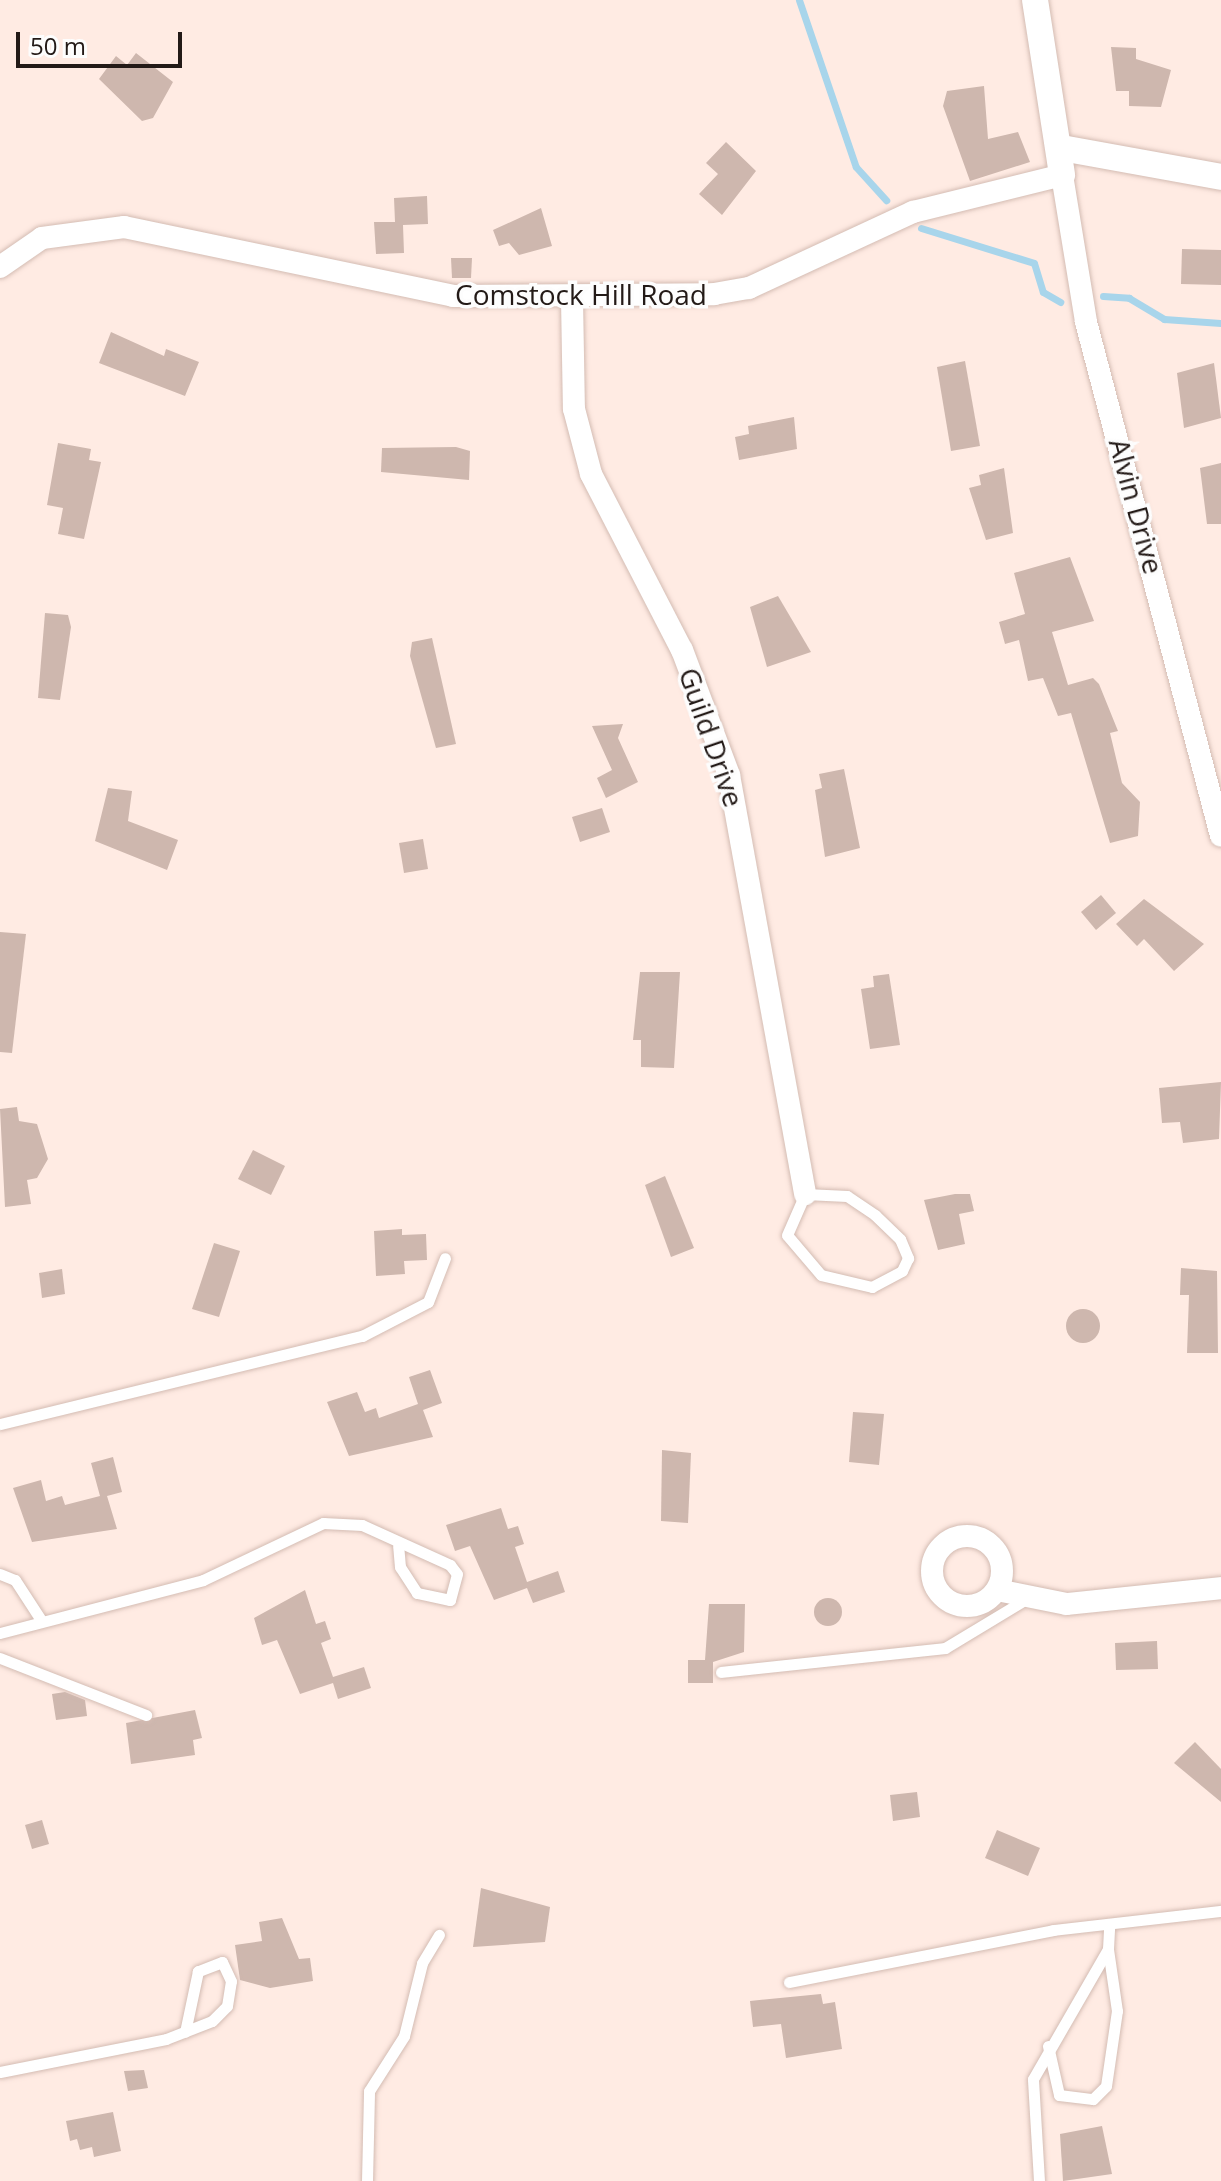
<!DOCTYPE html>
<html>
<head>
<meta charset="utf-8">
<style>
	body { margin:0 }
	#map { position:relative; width:1221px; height:2181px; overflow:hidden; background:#ffebe3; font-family:"Open Sans",sans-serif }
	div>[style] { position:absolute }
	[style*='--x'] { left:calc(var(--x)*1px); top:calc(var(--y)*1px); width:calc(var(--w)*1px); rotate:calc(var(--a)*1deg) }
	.stream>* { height:7px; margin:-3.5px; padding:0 3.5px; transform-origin:3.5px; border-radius:3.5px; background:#a8d5eb }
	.building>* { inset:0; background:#ceb7ae }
	.round { border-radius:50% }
	.roads { filter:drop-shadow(0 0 2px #d4bcb3) drop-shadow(0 0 2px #d4bcb3) }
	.service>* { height:11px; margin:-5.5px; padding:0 5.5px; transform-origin:5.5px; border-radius:5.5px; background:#fff }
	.minor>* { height:22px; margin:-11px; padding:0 11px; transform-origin:11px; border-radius:11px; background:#fff }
	.minor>.ring { margin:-11px; padding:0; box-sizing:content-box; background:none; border:22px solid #fff; border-radius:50% }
	.tertiary>* { height:26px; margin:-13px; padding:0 13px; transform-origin:13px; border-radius:13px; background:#fff }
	span { translate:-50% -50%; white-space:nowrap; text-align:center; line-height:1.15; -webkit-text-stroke:7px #fdfdfd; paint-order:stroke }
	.street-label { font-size:28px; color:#231a17 }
	.scale { position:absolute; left:16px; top:32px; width:166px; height:36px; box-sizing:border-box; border:4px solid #231a17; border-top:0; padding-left:10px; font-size:24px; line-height:28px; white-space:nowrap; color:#231a17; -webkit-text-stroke:6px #fdfdfd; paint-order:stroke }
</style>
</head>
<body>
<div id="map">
	<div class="stream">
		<div style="--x:799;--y:0;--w:176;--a:71.2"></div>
		<div style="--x:856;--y:167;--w:45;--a:47.7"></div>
		<div style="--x:921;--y:228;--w:118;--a:17.2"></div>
		<div style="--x:1034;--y:263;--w:30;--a:73"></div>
		<div style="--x:1043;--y:292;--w:20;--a:30"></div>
		<div style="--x:1103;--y:296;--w:26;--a:4"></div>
		<div style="--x:1129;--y:298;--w:41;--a:31"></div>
		<div style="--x:1164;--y:319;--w:57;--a:4"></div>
	</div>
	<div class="building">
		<div style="clip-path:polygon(1111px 47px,1136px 48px,1136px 59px,1171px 70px,1161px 107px,1129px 106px,1129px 91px,1116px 91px)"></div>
		<div style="clip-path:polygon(136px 53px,173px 82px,153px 118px,142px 121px,99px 79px,116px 56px,127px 65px)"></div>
		<div style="clip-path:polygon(984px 86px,988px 139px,1018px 132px,1030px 162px,970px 181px,943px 106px,947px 91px)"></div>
		<div style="clip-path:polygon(726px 142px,756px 171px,722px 215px,699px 194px,718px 174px,706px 163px)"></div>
		<div style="clip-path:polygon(427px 196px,428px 224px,403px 225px,404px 253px,376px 254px,374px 222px,395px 222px,394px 198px)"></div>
		<div style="clip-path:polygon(541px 208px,552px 246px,519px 255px,509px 243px,499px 246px,493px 230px)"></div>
		<div style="clip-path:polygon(1182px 249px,1221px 250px,1221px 285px,1181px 284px)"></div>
		<div style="clip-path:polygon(451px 258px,472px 258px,471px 278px,452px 278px)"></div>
		<div style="clip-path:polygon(111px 332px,164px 356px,166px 349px,199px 362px,185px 396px,99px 363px)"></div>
		<div style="clip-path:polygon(965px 361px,980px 446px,951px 451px,937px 367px)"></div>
		<div style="clip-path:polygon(1214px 363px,1221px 418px,1184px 428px,1177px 373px)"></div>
		<div style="clip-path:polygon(794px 417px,797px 449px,739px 460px,735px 437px,749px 434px,748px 426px)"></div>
		<div style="clip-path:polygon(58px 443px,91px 449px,89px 460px,101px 462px,84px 539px,58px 534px,63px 508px,47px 505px)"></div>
		<div style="clip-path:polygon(456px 447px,470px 451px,469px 480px,381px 472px,382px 448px)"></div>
		<div style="clip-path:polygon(1221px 463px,1221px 524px,1207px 524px,1200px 468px)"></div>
		<div style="clip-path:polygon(1004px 468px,1013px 533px,986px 540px,969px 488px,981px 485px,979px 475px)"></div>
		<div style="clip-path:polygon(1070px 557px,1094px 621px,1052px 632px,1068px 685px,1093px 678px,1099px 684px,1118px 731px,1110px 733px,1122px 783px,1140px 802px,1138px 836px,1110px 843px,1071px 713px,1058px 716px,1043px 678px,1028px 681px,1019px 640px,1005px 644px,999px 622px,1025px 614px,1014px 573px)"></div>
		<div style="clip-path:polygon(778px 596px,811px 652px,767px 667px,750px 607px)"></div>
		<div style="clip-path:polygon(45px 613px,68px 615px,71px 627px,60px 700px,38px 698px)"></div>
		<div style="clip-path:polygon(432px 638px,456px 744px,436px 748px,410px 656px,412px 642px)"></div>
		<div style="clip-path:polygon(623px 724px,618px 738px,638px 782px,606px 798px,597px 778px,612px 770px,592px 726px)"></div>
		<div style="clip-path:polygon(844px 769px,860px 848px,825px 857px,815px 790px,822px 788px,819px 774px)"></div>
		<div style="clip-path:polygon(108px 788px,132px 791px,128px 821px,178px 840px,167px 870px,95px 841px)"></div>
		<div style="clip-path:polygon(602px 808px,610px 832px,580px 842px,572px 817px)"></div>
		<div style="clip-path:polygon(423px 839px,428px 869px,404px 873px,399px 843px)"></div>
		<div style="clip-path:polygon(1101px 895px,1116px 913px,1096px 930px,1081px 912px)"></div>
		<div style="clip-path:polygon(1144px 899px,1204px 944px,1174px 971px,1144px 939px,1137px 946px,1116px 924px)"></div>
		<div style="clip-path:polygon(0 932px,26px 934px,12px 1053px,0 1052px)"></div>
		<div style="clip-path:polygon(640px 972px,680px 972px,674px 1068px,641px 1067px,641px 1040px,633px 1040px)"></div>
		<div style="clip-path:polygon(889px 974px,900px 1045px,870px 1049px,861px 989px,874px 987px,873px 976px)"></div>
		<div style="clip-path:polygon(1221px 1082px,1219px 1139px,1183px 1143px,1180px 1122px,1162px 1123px,1159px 1088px)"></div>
		<div style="clip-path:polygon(17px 1107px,19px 1121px,37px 1124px,48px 1159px,37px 1178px,27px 1180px,31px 1204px,5px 1207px,0 1109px)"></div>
		<div style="clip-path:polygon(253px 1150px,285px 1166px,271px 1195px,238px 1179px)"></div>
		<div style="clip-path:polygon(665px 1176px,694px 1248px,671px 1257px,645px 1185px)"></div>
		<div style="clip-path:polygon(955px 1194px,970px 1194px,974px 1211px,959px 1214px,965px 1244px,938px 1250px,924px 1200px)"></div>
		<div style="clip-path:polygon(402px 1229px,402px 1235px,426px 1234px,427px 1260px,404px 1261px,405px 1274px,376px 1276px,374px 1231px)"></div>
		<div style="clip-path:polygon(214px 1243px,240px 1251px,219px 1317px,192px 1309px)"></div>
		<div style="clip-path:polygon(1181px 1268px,1217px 1271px,1218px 1353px,1187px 1353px,1189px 1295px,1180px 1295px)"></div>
		<div style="clip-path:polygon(62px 1269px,65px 1294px,42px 1298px,39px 1273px)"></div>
		<div class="round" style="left:1066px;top:1309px;width:34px;height:34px"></div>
		<div style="clip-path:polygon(430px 1370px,442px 1403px,423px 1410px,433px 1437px,349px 1456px,327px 1402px,357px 1392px,365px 1412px,376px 1408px,379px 1418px,418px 1404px,409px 1377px)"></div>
		<div style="clip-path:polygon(853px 1412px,884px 1414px,879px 1465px,849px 1462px)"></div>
		<div style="clip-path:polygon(662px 1450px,691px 1453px,688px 1523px,661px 1521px)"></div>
		<div style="clip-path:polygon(113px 1457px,122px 1492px,107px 1496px,117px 1529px,32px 1542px,13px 1488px,41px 1480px,46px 1501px,62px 1496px,65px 1505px,100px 1496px,91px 1463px)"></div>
		<div style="clip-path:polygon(501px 1508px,508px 1529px,518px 1526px,524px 1544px,515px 1547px,527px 1582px,558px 1571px,565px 1592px,533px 1603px,527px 1588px,494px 1600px,470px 1546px,455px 1551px,446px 1525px)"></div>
		<div style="clip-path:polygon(305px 1590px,316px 1624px,325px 1621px,331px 1639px,321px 1643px,333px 1677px,364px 1667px,371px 1688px,338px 1699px,333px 1683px,300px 1694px,277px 1640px,262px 1645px,254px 1618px)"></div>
		<div class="round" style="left:814px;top:1598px;width:28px;height:28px"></div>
		<div style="clip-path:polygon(709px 1604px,745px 1604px,744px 1652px,713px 1662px,713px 1683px,688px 1683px,688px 1660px,705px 1660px)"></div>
		<div style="clip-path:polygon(1157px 1641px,1158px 1669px,1116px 1670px,1115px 1643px)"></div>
		<div style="clip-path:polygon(65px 1692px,85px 1700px,87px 1716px,56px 1720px,52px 1694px)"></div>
		<div style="clip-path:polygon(195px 1710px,202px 1738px,193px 1740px,195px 1755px,131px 1764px,126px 1723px)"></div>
		<div style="clip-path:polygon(1195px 1742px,1221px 1769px,1221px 1802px,1174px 1763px)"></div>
		<div style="clip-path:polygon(917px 1792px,920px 1817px,893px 1821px,890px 1795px)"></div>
		<div style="clip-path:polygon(42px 1820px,49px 1844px,32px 1849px,25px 1825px)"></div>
		<div style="clip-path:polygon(997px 1830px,1040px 1848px,1028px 1876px,985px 1858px)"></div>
		<div style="clip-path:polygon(481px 1888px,550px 1907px,545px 1942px,473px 1947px)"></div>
		<div style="clip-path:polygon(282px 1918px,299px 1959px,310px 1958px,313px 1981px,270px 1988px,240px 1980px,235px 1945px,262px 1941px,259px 1922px)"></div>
		<div style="clip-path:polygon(821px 1994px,823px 2004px,835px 2002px,842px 2049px,786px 2058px,781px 2024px,753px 2027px,750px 2001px)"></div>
		<div style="clip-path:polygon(144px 2070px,148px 2088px,128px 2091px,124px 2071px)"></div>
		<div style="clip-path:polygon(113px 2112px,121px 2151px,94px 2157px,92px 2147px,80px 2150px,77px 2139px,70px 2141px,66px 2121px)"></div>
		<div style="clip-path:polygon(1102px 2126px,1112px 2174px,1063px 2181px,1060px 2134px)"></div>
	</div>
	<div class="roads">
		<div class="service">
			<div style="--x:805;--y:1194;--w:42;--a:2.7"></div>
			<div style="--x:847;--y:1196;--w:34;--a:34"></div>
			<div style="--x:875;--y:1215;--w:35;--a:44"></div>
			<div style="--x:900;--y:1239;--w:21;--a:67"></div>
			<div style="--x:908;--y:1258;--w:14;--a:115"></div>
			<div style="--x:902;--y:1271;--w:34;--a:152"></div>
			<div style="--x:872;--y:1287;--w:52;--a:-166.8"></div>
			<div style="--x:821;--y:1275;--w:52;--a:-130.4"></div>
			<div style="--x:787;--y:1235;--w:45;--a:-66.3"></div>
			<div style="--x:0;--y:1424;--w:373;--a:-13.7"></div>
			<div style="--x:362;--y:1336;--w:74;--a:-27.3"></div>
			<div style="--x:428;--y:1302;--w:47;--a:-68.9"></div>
			<div style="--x:0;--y:1574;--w:16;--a:22"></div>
			<div style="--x:15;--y:1580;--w:48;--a:57"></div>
			<div style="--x:0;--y:1633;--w:210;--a:-14.6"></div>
			<div style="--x:203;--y:1580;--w:133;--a:-25.4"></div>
			<div style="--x:323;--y:1523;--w:39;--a:3"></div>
			<div style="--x:362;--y:1525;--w:97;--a:24.4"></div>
			<div style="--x:450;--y:1565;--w:11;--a:52"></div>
			<div style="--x:457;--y:1574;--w:27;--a:105"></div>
			<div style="--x:450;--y:1600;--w:34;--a:-168"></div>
			<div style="--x:417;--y:1593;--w:31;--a:-123"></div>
			<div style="--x:400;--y:1567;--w:21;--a:-95"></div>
			<div style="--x:0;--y:1658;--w:157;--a:21.3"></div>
			<div style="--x:721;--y:1672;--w:225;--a:-6.1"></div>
			<div style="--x:945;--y:1648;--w:97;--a:-31.1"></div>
			<div style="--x:789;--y:1982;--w:269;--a:-11.1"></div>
			<div style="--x:1053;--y:1930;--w:169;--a:-6.5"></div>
			<div style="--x:1048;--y:2046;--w:50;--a:77.3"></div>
			<div style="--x:1059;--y:2095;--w:34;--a:7"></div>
			<div style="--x:1093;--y:2099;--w:18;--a:-45"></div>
			<div style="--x:1106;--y:2086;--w:76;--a:-81.7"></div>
			<div style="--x:1117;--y:2011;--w:63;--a:-98.3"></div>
			<div style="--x:0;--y:2072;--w:169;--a:-11.2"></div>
			<div style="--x:166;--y:2039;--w:49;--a:-21.4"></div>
			<div style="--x:212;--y:2021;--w:21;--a:-45"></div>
			<div style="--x:227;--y:2006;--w:25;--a:-81"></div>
			<div style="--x:231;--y:1981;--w:21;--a:-115"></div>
			<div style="--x:222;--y:1962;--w:26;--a:159"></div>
			<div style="--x:198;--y:1971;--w:62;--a:102"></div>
			<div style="--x:367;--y:2181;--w:90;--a:-88.7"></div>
			<div style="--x:369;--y:2091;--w:65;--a:-57.5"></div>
			<div style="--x:404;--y:2036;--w:75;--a:-76.1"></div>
			<div style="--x:422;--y:1963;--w:33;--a:-59"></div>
			<div style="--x:1039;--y:2181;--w:102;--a:-93.4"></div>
			<div style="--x:1033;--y:2079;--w:150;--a:-60"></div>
			<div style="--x:1108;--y:1949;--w:22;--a:-87"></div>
		</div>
		<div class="minor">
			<div style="--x:0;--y:267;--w:51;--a:-34.6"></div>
			<div style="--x:42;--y:238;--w:83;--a:-7.6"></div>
			<div style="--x:124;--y:227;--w:336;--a:11.8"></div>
			<div style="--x:453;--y:296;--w:261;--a:-0.4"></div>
			<div style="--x:714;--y:294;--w:36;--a:-10"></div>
			<div style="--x:749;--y:288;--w:181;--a:-24.9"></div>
			<div style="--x:913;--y:212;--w:154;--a:-13.9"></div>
			<div style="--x:1062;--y:175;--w:149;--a:80.7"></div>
			<div style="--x:1086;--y:322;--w:531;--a:75.28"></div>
			<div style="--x:572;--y:299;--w:110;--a:89"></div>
			<div style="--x:574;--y:409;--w:67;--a:75.3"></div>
			<div style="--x:591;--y:474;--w:198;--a:62.7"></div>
			<div style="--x:682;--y:650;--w:134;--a:69.4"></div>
			<div style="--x:729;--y:775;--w:426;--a:79.7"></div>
			<div class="ring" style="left:932px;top:1536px;width:48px;height:48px"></div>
			<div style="--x:997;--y:1590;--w:71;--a:11.3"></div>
			<div style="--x:1067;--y:1604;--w:155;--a:-5.9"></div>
		</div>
		<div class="tertiary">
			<div style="--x:1035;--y:0;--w:177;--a:81.2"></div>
			<div style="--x:1062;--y:148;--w:162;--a:10.3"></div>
		</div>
	</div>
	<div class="street-label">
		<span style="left:581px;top:294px">Comstock Hill Road</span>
		<span style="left:1137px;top:506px;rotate:75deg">Alvin Drive</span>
		<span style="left:712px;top:737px;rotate:71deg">Guild Drive</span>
	</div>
	<div class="scale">50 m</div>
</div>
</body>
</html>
